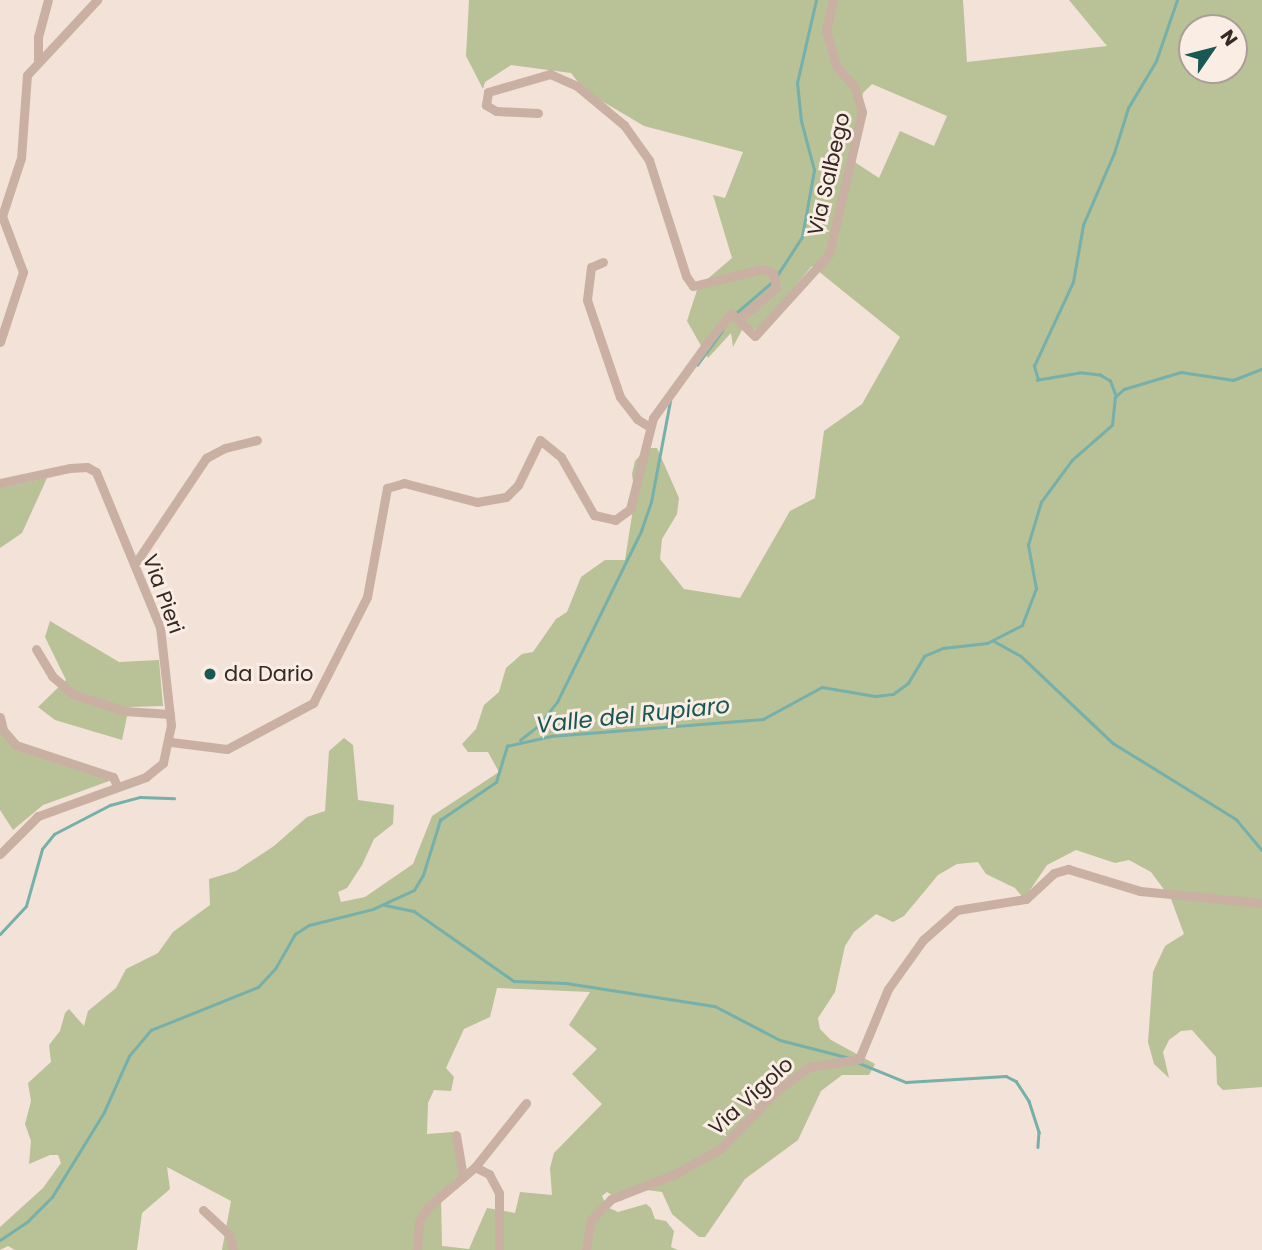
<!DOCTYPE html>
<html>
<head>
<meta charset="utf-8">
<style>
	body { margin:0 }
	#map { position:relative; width:1262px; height:1250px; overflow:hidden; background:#f2e2d7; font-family:Poppins,sans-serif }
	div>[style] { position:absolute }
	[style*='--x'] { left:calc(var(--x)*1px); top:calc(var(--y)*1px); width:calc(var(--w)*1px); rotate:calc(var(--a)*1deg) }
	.green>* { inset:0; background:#b9c197 }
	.stream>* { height:2.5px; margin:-1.25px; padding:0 1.25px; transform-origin:1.25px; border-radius:1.25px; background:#75b0ab }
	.minor>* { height:9px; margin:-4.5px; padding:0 4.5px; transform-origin:4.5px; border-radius:4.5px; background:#cab0a3 }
	.dots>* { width:19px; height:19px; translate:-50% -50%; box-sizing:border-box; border:4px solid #faede4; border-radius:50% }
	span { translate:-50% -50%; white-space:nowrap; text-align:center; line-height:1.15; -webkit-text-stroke:6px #faede4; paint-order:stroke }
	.street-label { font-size:21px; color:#352825 }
	.poi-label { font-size:21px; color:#352825 }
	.left { translate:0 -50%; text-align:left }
	.water-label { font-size:23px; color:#195854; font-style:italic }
	.north { position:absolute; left:1178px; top:14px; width:70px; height:70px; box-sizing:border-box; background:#faede4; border:2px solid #ab9e98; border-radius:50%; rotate:55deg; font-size:19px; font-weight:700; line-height:28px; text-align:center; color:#352825 }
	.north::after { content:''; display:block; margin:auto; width:24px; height:32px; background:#195854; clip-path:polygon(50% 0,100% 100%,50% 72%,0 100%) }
</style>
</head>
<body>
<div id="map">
	<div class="green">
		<div style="clip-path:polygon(evenodd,469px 0,963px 0,967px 62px,1107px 46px,1069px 0,1262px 0,1262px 1087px,1223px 1090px,1217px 1084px,1216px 1057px,1192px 1030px,1181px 1031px,1169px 1040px,1163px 1052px,1169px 1078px,1154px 1064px,1148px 1042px,1153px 972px,1165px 946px,1184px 934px,1171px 899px,1151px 872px,1129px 860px,1115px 863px,1076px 850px,1047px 865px,1024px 899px,1015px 888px,986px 874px,978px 862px,957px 864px,938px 875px,904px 916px,893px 922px,876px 914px,854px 932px,845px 946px,835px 992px,818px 1018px,820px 1029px,831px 1040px,875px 1064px,869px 1075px,842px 1075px,821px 1091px,798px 1140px,745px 1179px,705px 1237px,699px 1237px,672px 1214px,662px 1192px,639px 1189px,621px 1201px,607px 1192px,602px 1196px,607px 1207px,618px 1212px,646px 1204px,651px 1208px,655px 1219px,666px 1221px,674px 1231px,671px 1247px,678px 1250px,222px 1250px,231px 1201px,167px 1167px,170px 1189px,142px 1213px,137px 1250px,15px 1250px,8px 1246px,0 1250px,0 1227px,43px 1188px,61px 1163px,58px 1155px,50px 1155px,29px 1164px,31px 1141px,25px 1124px,31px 1101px,28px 1083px,51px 1062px,49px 1045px,60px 1031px,65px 1013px,69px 1009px,84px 1026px,88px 1011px,116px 988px,126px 969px,158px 953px,173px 932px,210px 905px,209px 879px,236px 871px,274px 846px,307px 817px,325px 811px,329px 751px,344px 738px,353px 745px,358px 800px,394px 805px,393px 824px,374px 839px,362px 865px,347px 888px,338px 892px,341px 902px,365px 897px,413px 864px,432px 816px,499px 772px,488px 752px,468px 752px,462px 744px,476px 729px,484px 705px,499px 692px,506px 668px,522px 654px,533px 652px,556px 619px,567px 612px,581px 577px,605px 560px,625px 560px,635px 496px,632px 474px,635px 461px,647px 448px,657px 448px,679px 498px,677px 514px,662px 539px,660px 559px,684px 589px,740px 598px,790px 511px,815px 498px,824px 431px,862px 404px,900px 337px,812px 266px,759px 330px,743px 328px,733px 347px,731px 333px,708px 358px,687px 321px,698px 287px,732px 258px,713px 195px,725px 198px,743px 152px,644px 126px,585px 91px,571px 73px,511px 65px,485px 82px,483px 89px,466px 56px,469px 0,1192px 28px,1234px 28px,1234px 70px,1192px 70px,1192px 28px,469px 0,872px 84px,947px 116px,934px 146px,900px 131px,879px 178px,850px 159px,863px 93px,872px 84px,469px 0,497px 988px,590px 992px,569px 1025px,597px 1049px,572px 1074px,602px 1104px,554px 1153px,550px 1168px,552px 1195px,520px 1192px,515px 1213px,487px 1208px,469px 1249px,442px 1246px,441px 1194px,462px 1173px,453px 1132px,427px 1134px,428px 1103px,434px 1090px,451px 1091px,454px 1077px,446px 1068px,464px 1029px,490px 1017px,497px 988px)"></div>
		<div style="clip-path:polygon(47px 478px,22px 533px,0 548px,0 488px)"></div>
		<div style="clip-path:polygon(50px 621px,119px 662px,159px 660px,163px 706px,129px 707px,122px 740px,55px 720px,38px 707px,66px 680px,45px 637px)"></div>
		<div style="clip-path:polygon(0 722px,18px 748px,112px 780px,43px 805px,13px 830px,0 810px)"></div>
	</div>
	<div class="stream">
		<div style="--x:776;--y:277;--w:48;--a:-57"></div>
		<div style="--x:802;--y:237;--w:68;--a:-79.8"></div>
		<div style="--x:814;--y:170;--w:51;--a:-104.9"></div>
		<div style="--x:801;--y:121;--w:38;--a:-96"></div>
		<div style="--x:797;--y:83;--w:85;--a:-77.1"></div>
		<div style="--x:735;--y:314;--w:49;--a:-40.9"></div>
		<div style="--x:697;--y:365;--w:42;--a:-53.7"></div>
		<div style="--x:1115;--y:394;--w:14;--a:-111"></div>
		<div style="--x:1110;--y:381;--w:12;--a:-149"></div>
		<div style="--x:1100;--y:375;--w:20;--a:-174"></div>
		<div style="--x:1080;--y:373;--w:43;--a:170.5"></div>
		<div style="--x:1038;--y:380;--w:15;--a:-106"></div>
		<div style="--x:1034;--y:366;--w:93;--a:-65.1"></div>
		<div style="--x:1073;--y:282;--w:58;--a:-80"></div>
		<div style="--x:1083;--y:225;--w:78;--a:-66.7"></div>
		<div style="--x:1114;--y:153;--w:47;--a:-72.7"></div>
		<div style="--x:1128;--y:108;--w:55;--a:-59.2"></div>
		<div style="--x:1156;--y:61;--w:65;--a:-71"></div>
		<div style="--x:994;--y:641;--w:31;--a:29"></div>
		<div style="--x:1021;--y:656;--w:127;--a:43.4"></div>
		<div style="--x:1113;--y:743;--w:145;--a:31.7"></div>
		<div style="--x:1236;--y:819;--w:40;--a:50"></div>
		<div style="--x:520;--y:740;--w:24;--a:-38"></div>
		<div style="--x:539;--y:725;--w:29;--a:-52"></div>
		<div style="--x:557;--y:702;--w:191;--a:-63.8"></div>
		<div style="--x:641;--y:531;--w:31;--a:-71"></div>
		<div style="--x:651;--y:502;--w:103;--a:-79.3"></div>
		<div style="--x:385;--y:905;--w:30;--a:12"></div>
		<div style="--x:414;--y:911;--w:122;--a:35"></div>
		<div style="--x:514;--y:981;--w:52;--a:2.2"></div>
		<div style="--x:566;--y:983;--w:151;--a:8.8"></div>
		<div style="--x:715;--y:1006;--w:73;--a:27.6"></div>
		<div style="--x:780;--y:1040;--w:72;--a:14.4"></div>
		<div style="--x:0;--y:934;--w:38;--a:-47"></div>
		<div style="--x:26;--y:906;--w:59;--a:-74.3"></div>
		<div style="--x:42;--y:849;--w:19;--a:-51"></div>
		<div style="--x:54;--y:834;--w:63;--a:-27.4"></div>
		<div style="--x:110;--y:805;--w:31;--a:-15"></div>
		<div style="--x:140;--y:797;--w:34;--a:2"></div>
		<div style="--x:859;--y:1063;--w:51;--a:22"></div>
		<div style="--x:906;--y:1082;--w:100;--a:-3.4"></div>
		<div style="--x:1006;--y:1076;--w:11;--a:27"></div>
		<div style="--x:1016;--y:1081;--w:24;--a:57"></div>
		<div style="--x:1029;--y:1101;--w:33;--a:72"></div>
		<div style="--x:1039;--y:1132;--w:15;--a:94"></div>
		<div style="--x:0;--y:1240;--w:34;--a:-34"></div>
		<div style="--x:28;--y:1221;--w:34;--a:-45"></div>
		<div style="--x:52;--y:1197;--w:100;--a:-58.5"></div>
		<div style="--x:104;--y:1112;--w:61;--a:-65.9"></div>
		<div style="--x:129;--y:1056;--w:34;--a:-50"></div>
		<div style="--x:151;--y:1030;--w:115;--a:-21.9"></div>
		<div style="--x:258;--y:987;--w:25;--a:-47"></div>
		<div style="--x:275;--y:969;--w:40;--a:-60.3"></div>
		<div style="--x:295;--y:934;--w:17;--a:-33"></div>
		<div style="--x:309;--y:925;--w:66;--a:-14"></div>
		<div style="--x:373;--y:909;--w:45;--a:-24.9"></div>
		<div style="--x:414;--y:890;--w:17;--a:-59"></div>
		<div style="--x:423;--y:875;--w:58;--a:-72.8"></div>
		<div style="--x:440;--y:820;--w:68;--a:-34.2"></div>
		<div style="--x:496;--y:782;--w:38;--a:-73"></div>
		<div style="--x:507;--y:746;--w:45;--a:-12.8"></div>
		<div style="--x:551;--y:736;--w:213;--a:-4.6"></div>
		<div style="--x:763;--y:719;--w:67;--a:-28.5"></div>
		<div style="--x:822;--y:687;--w:55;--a:9.5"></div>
		<div style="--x:876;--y:696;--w:17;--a:-7"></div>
		<div style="--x:893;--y:694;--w:19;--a:-36"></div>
		<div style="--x:908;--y:683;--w:31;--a:-59"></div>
		<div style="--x:924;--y:656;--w:21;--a:-23"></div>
		<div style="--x:943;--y:648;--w:44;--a:-6.5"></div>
		<div style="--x:987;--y:643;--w:39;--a:-27"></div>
		<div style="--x:1022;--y:625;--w:39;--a:-69"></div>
		<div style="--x:1036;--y:589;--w:45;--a:-100.3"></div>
		<div style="--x:1028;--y:545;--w:45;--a:-73.2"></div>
		<div style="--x:1041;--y:502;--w:52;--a:-53.6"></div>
		<div style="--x:1072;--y:460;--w:53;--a:-41.2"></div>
		<div style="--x:1112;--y:425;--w:28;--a:-84"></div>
		<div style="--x:1115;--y:397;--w:12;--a:-42"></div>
		<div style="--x:1124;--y:389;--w:59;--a:-16.6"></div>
		<div style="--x:1181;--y:372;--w:53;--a:8.7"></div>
		<div style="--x:1233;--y:380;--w:31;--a:-21"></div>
	</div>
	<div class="minor">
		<div style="--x:38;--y:62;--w:25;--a:-90"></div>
		<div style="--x:38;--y:37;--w:38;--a:-75"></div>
		<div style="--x:538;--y:113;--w:42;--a:-177.3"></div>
		<div style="--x:496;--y:111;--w:12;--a:-149"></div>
		<div style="--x:486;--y:105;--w:13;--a:-81"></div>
		<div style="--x:488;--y:92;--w:65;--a:-16.2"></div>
		<div style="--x:550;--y:74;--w:30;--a:24"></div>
		<div style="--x:577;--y:86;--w:61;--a:39.7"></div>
		<div style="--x:624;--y:125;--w:43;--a:54.5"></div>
		<div style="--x:649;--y:160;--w:122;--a:72.3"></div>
		<div style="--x:686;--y:276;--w:12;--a:55"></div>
		<div style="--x:693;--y:286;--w:71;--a:-13.8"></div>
		<div style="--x:762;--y:269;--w:12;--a:20"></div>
		<div style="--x:773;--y:273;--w:15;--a:79"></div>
		<div style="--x:776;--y:288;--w:47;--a:140.2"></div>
		<div style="--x:603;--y:262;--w:13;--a:157"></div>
		<div style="--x:591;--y:267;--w:33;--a:97"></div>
		<div style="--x:587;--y:300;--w:102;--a:71.2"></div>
		<div style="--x:620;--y:397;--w:28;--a:52"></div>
		<div style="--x:637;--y:419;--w:15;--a:32"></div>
		<div style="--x:0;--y:342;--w:74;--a:-71.8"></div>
		<div style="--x:23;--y:272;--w:60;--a:-110.6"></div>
		<div style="--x:2;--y:216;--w:61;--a:-71.9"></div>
		<div style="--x:21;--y:158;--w:83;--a:-85.9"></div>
		<div style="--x:27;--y:75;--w:103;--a:-47"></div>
		<div style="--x:0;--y:483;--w:72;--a:-12.1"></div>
		<div style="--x:70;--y:468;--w:17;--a:-3"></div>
		<div style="--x:87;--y:467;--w:10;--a:29"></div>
		<div style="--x:96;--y:472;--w:168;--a:67.6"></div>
		<div style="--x:160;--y:627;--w:99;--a:83.6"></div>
		<div style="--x:171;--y:725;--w:39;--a:102"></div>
		<div style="--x:163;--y:763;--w:22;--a:141"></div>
		<div style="--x:146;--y:777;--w:115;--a:160.1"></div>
		<div style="--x:38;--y:816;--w:54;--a:135"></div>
		<div style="--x:135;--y:564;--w:128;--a:-56.2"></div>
		<div style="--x:206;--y:458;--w:21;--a:-28"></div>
		<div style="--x:225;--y:448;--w:33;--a:-14"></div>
		<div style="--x:36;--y:649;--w:31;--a:59"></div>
		<div style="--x:52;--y:676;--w:28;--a:41"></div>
		<div style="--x:73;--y:694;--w:54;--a:18.4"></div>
		<div style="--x:124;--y:711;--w:46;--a:3.7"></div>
		<div style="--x:0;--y:717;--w:13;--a:77"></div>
		<div style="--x:3;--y:730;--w:20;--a:49"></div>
		<div style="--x:16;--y:745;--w:102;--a:18.3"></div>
		<div style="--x:113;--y:777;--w:10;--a:66"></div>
		<div style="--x:171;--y:742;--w:56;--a:7.1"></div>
		<div style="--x:227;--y:749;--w:98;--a:-28.1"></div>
		<div style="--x:313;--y:703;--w:119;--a:-63"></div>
		<div style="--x:367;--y:597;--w:111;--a:-79.6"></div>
		<div style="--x:387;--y:488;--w:18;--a:-16"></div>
		<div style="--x:404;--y:483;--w:75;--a:14.6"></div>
		<div style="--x:477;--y:502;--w:29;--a:-10"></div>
		<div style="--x:506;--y:497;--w:17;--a:-45"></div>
		<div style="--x:518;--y:485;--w:50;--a:-63.9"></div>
		<div style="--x:540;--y:440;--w:27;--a:39"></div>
		<div style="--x:561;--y:457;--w:67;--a:60.4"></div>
		<div style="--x:594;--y:515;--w:22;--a:13"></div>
		<div style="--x:615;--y:520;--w:19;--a:-36"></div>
		<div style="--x:630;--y:509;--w:94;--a:-75.8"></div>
		<div style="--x:653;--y:418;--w:99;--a:-54.1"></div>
		<div style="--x:711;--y:338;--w:32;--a:-51"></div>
		<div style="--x:731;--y:313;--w:33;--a:44"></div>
		<div style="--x:755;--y:336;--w:110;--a:-47.9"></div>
		<div style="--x:829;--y:254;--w:146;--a:-76.9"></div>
		<div style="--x:862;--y:112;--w:25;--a:-106"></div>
		<div style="--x:855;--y:88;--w:30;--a:-130"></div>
		<div style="--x:836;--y:65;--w:36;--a:-106"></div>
		<div style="--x:826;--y:30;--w:31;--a:-77"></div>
		<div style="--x:456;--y:1135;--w:43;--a:80.5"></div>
		<div style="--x:475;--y:1167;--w:16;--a:27"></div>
		<div style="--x:489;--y:1174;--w:21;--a:62"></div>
		<div style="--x:499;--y:1193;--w:57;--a:90"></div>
		<div style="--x:203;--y:1210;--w:35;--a:43"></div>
		<div style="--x:229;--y:1234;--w:16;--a:76"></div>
		<div style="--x:417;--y:1250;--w:28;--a:-86"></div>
		<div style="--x:419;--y:1222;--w:17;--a:-59"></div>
		<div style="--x:428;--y:1207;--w:62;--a:-40.4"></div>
		<div style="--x:475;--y:1167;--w:82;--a:-51.4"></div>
		<div style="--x:586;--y:1250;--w:30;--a:-81"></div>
		<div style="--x:591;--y:1220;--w:29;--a:-46"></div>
		<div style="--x:611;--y:1199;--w:69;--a:-21.3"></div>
		<div style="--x:675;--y:1174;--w:51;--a:-29.1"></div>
		<div style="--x:720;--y:1149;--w:82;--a:-46"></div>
		<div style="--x:777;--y:1090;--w:39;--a:-36"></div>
		<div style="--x:809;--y:1067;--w:51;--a:-9.1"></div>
		<div style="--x:859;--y:1059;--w:76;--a:-67.5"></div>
		<div style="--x:888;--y:989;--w:60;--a:-54.5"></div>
		<div style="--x:923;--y:940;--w:45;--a:-41.4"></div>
		<div style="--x:957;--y:910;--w:70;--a:-9.1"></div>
		<div style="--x:1026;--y:899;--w:38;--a:-43"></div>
		<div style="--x:1054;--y:873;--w:15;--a:-16"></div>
		<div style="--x:1068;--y:869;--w:75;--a:17"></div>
		<div style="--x:1140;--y:891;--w:123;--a:5.6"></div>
	</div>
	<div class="dots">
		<div style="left:210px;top:674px;background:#195854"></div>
	</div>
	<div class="street-label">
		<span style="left:829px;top:174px;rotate:-77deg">Via Salbego</span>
		<span style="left:163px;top:594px;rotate:70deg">Via Pieri</span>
		<span style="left:751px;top:1096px;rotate:-42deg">Via Vigolo</span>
	</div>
	<div class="poi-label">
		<span class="left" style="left:224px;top:674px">da Dario</span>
	</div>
	<div class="water-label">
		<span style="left:633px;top:715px;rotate:-6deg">Valle del Rupiaro</span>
	</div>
	<div class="north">N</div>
</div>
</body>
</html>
